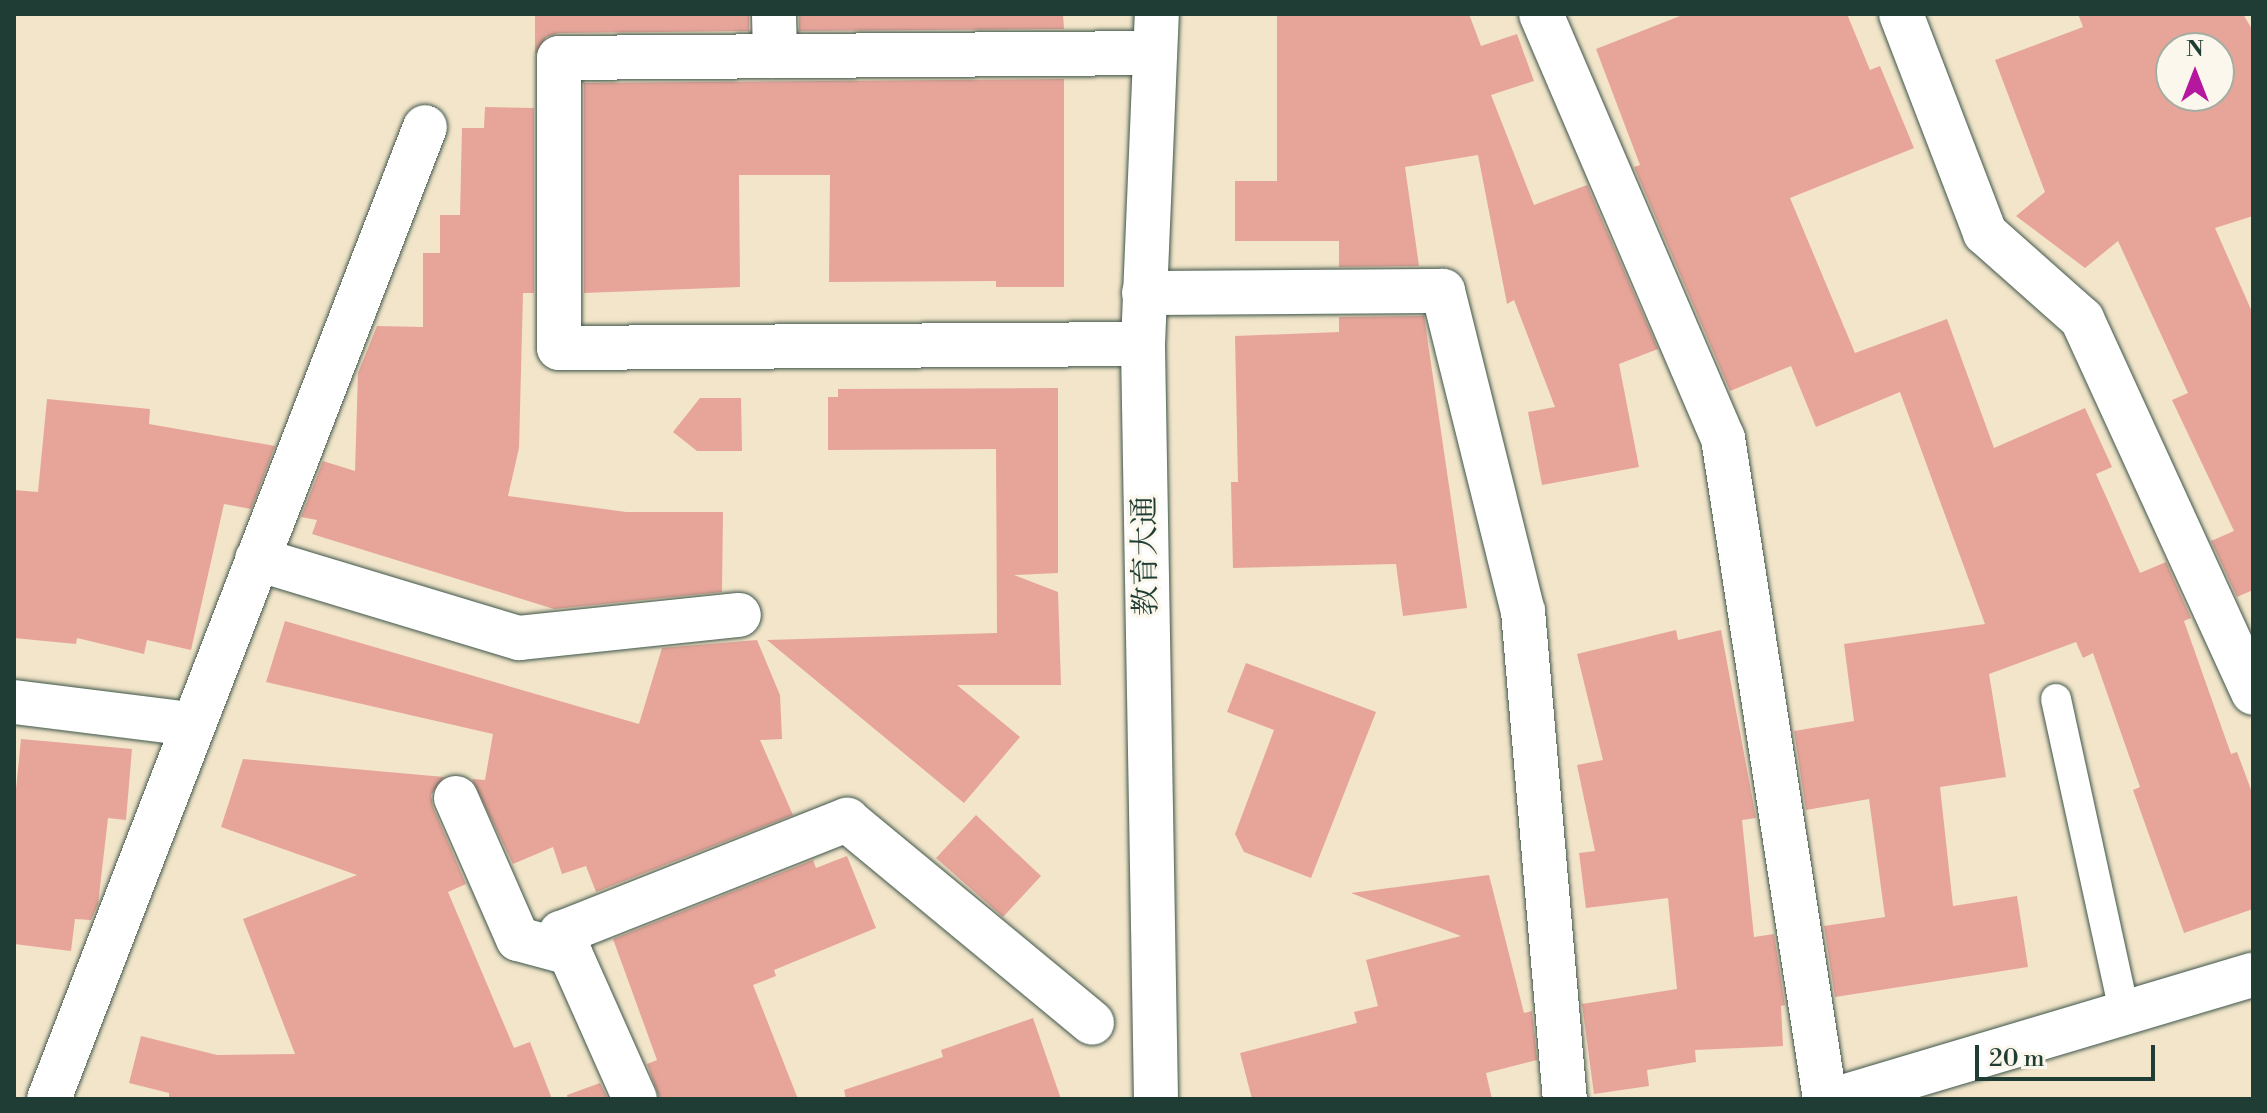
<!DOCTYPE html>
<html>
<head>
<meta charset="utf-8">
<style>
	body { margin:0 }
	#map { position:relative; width:2267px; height:1113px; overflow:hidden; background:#f2e5ca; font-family:"Libre Bodoni","Noto Serif JP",serif }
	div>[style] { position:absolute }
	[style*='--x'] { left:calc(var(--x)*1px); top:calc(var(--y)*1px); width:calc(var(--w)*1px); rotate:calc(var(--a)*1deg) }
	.building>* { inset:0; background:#e7a59a }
	.roads { filter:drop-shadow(0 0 2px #3f564a) drop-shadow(0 0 2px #3f564a) }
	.service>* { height:30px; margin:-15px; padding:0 15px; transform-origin:15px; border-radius:15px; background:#fff }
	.minor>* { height:44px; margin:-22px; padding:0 22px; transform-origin:22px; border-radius:22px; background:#fff }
	.tertiary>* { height:44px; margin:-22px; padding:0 22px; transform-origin:22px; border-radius:22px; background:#fff }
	span { translate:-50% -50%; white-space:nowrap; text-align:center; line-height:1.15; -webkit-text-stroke:6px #fbf7ec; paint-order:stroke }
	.street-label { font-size:30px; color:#1f3d34 }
	.frame { position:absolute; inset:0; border:16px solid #1f3d34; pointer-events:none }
	.north { position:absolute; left:2155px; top:32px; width:80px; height:80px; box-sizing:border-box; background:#fbf7ec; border:2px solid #a3ada2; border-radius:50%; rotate:0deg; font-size:22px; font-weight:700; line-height:32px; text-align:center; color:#1f3d34 }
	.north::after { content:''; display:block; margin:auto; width:28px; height:36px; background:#b5179e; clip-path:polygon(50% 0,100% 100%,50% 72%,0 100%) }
	.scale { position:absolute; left:1975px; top:1045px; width:180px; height:36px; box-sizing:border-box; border:4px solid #1f3d34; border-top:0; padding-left:10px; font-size:24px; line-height:28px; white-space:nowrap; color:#1f3d34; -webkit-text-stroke:6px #fbf7ec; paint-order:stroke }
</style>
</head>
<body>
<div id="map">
	<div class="building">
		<div style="clip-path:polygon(535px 14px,749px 14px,749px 31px,559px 33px,546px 37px,535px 55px)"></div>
		<div style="clip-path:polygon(799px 14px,1063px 14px,1064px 29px,799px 31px)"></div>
		<div style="clip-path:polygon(1277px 14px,1469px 14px,1481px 46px,1517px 34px,1534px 81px,1491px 95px,1534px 205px,1587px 185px,1658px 349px,1619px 364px,1639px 467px,1542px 485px,1528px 412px,1555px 407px,1514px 300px,1507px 304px,1478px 155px,1405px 167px,1419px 266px,1339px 267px,1339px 241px,1235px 241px,1235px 181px,1277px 181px)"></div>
		<div style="clip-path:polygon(1685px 14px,1847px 14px,1870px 70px,1880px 66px,1914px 148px,1790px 198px,1855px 353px,1947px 319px,1994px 448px,2085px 408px,2112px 467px,2096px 474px,2140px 573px,2166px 562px,2191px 618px,2184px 621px,2231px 754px,2237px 752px,2253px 795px,2253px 909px,2184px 933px,2133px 790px,2140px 787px,2093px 653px,2083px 658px,2076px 642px,1989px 674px,2006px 777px,1940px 787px,1953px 906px,2017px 896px,2028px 967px,1835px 997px,1824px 926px,1885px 917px,1869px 799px,1806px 810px,1794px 731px,1854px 721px,1844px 644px,1985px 624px,1900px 392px,1816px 427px,1791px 366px,1730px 391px,1634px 167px,1640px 165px,1596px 49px)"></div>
		<div style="clip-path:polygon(evenodd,2078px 14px,2243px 14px,2253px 31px,2253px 216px,2215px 228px,2253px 314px,2253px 590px,2237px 597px,2211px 541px,2234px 531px,2172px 400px,2188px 393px,2118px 241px,2085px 268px,2016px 216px,2045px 192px,1995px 60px,2083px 27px,2078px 14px,2171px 48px,2219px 48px,2219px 96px,2171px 96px,2171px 48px)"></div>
		<div style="clip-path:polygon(1064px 79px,1064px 287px,996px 287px,996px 281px,829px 282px,830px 175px,739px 175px,740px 287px,584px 293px,584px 83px)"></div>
		<div style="clip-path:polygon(485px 107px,534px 108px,534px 293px,523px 293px,519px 448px,508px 496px,626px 512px,723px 512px,722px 592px,554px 609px,312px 534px,317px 520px,301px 517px,323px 461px,355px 471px,358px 373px,377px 326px,423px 327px,423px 253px,440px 253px,440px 215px,460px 215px,462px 128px,484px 128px)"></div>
		<div style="clip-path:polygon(1424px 316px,1467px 608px,1403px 616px,1396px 564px,1233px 568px,1231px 482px,1238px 482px,1235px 336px,1339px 332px,1339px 317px)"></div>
		<div style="clip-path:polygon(1058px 388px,1058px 573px,1014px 575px,1058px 592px,1061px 685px,957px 685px,1020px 737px,964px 803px,767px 640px,997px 633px,996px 449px,828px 450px,828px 397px,838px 397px,838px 389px)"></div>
		<div style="clip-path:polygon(700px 398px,741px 398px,742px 451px,697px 451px,673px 432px)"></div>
		<div style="clip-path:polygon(47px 399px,150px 409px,149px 424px,275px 446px,251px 509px,224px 504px,191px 650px,147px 640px,144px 654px,77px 638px,76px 644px,14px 638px,14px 490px,38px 492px)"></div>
		<div style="clip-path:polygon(285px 621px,639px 724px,662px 648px,757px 640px,780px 695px,782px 739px,760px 740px,793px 815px,596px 892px,586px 866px,562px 874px,553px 847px,513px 864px,472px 779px,485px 780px,493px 734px,266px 682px)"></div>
		<div style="clip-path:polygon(1676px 630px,1678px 640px,1721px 630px,1756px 818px,1742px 820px,1754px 937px,1774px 934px,1785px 1005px,1781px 1006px,1783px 1046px,1695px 1050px,1696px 1062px,1647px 1070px,1649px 1086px,1594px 1094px,1582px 1004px,1677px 989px,1668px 898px,1586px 908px,1579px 853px,1595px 851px,1577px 765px,1603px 760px,1577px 654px)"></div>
		<div style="clip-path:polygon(1246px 663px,1376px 712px,1311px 878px,1244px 852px,1235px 834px,1274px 730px,1227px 712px)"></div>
		<div style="clip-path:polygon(21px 739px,132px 749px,126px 820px,108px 818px,98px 904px,91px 920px,75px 919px,71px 951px,14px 944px,14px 809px)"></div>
		<div style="clip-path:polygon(243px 759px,444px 777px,431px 795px,433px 807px,466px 884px,448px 892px,514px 1048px,530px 1042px,552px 1099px,169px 1099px,169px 1093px,129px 1083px,141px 1036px,217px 1055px,295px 1054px,243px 919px,357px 875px,221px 827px)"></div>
		<div style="clip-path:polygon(976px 815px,1041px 876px,1003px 917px,936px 858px)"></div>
		<div style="clip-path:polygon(847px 856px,876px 928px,774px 970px,776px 976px,753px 985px,798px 1099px,660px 1099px,647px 1064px,657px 1060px,613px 939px,813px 860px,816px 868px)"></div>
		<div style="clip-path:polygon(1489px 875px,1524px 1013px,1532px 1011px,1537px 1060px,1486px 1073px,1492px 1099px,1252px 1099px,1240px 1053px,1357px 1023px,1354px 1012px,1378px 1006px,1366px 960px,1461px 936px,1351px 893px)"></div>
		<div style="clip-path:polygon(1033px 1018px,1061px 1099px,846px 1099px,844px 1090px,943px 1057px,941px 1050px)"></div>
		<div style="clip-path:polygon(600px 1083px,608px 1099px,568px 1099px,567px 1095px)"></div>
	</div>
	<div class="roads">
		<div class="service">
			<div style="--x:2056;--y:699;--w:319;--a:77.7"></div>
		</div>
		<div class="minor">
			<div style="--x:774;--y:14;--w:42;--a:88.6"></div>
			<div style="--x:1541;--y:14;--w:461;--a:66.8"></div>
			<div style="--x:1723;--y:438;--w:669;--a:81.23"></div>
			<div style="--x:1901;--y:14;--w:235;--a:69"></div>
			<div style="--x:1985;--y:233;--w:130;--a:41.6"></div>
			<div style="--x:2082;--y:319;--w:411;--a:65.4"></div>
			<div style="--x:1144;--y:293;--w:299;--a:-0.4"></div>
			<div style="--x:1443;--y:291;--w:330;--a:76"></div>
			<div style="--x:1523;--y:611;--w:490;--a:85.1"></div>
			<div style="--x:1143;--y:344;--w:584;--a:179.61"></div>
			<div style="--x:559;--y:348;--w:290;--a:-90"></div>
			<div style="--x:559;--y:58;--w:596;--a:-0.48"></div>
			<div style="--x:257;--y:559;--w:274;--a:16.8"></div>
			<div style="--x:519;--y:638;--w:221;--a:-6"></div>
			<div style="--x:14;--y:702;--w:178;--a:7.1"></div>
			<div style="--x:456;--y:798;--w:154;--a:66.3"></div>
			<div style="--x:518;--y:939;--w:54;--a:15.1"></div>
			<div style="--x:49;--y:1099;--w:1042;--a:-68.85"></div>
			<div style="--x:635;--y:1099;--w:182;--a:-114"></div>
			<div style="--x:561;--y:933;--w:308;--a:-21.6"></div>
			<div style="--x:847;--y:820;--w:318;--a:39.6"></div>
			<div style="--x:1836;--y:1099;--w:435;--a:-16.6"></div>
		</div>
		<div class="tertiary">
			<div style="--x:1156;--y:1099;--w:755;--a:-90.99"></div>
			<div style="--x:1143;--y:344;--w:330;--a:-87.6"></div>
		</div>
	</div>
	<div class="street-label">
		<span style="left:1146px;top:556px;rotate:-91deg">教育大通</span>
	</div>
	<div class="frame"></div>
	<div class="north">N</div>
	<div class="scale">20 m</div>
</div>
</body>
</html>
